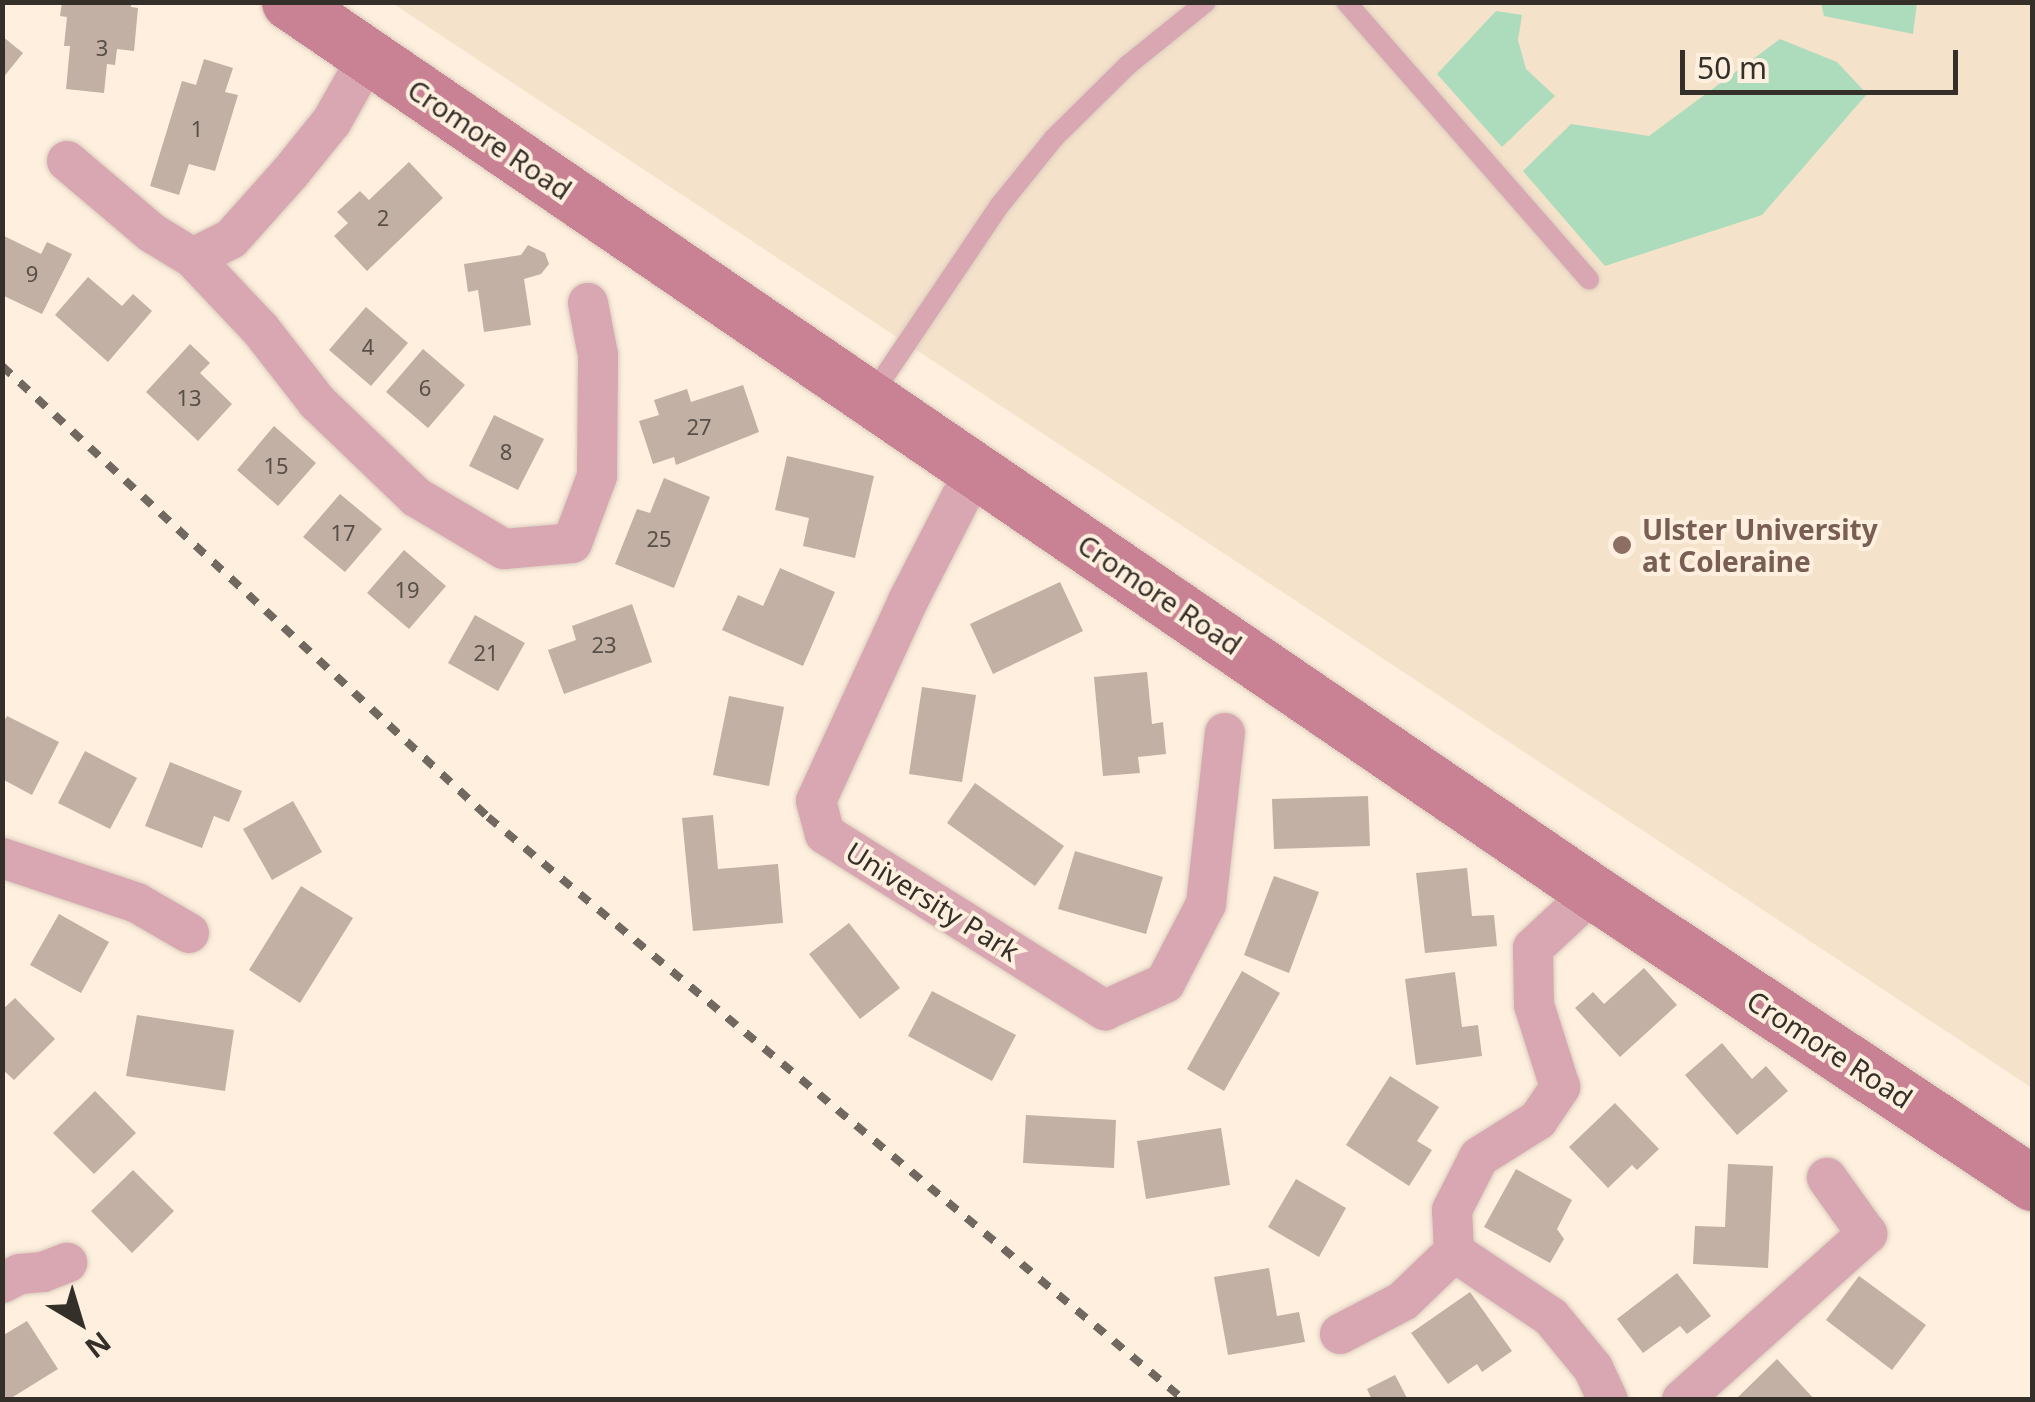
<!DOCTYPE html>
<html>
<head>
<meta charset="utf-8">
<style>
	body { margin:0 }
	#map { position:relative; width:2035px; height:1402px; overflow:hidden; background:#feefde; font-family:"Noto Sans",sans-serif }
	div>[style] { position:absolute }
	[style*='--x'] { left:calc(var(--x)*1px); top:calc(var(--y)*1px); width:calc(var(--w)*1px); rotate:calc(var(--a)*1deg) }
	.built>* { inset:0; background:#f5e2cb }
	.green>* { inset:0; background:#addcbc }
	.building>* { inset:0; background:#c1b0a3 }
	.roads { filter:drop-shadow(0 0 2px #daccbd) drop-shadow(0 0 2px #daccbd) }
	.lane>* { height:20px; margin:-10px; padding:0 10px; transform-origin:10px; border-radius:10px; background:#d9a7b2 }
	.street>* { height:40px; margin:-20px; padding:0 20px; transform-origin:20px; border-radius:20px; background:#d9a7b2 }
	.secondary>* { height:55px; margin:-27.5px; padding:0 27.5px; transform-origin:27.5px; border-radius:27.5px; background:#c98294 }
	.rail>* { height:8px; margin-top:-4px; transform-origin:0; background:repeating-linear-gradient(90deg,#71685f 0 12px,transparent 0 24px) }
	.dots>* { width:28px; height:28px; translate:-50% -50%; box-sizing:border-box; border:5px solid #feefde; border-radius:50% }
	span { translate:-50% -50%; white-space:nowrap; text-align:center; line-height:1.15; -webkit-text-stroke:8px #feefde; paint-order:stroke }
	.number-label { font-size:22px; color:#584f48 }
	.number-label span { -webkit-text-stroke-width:0 }
	.street-label { font-size:28px; color:#352f29 }
	.education-label { font-size:28px; color:#785e54; font-weight:700 }
	.left { translate:0 -50%; text-align:left }
	.frame { position:absolute; inset:0; border:5px solid #352f29; pointer-events:none }
	.north { position:absolute; left:30px; top:1272px; width:100px; height:100px; -webkit-text-stroke:8px #feefde; paint-order:stroke; rotate:142deg; font-size:28px; font-weight:700; line-height:40px; text-align:center; color:#352f29 }
	.north::after { content:''; display:block; margin:auto; width:35px; height:45px; background:#352f29; clip-path:polygon(50% 0,100% 100%,50% 72%,0 100%) }
	.scale { position:absolute; left:1680px; top:50px; width:278px; height:45px; box-sizing:border-box; border:5px solid #352f29; border-top:0; padding-left:12px; font-size:30px; line-height:35px; white-space:nowrap; color:#352f29; -webkit-text-stroke:8px #feefde; paint-order:stroke }
</style>
</head>
<body>
<div id="map">
	<div class="built">
		<div style="clip-path:polygon(392px 3px,2032px 3px,2032px 1088px)"></div>
	</div>
	<div class="green">
		<div style="clip-path:polygon(1821px 3px,1917px 3px,1913px 34px,1824px 16px)"></div>
		<div style="clip-path:polygon(1496px 11px,1522px 15px,1518px 40px,1526px 69px,1555px 96px,1502px 147px,1437px 74px)"></div>
		<div style="clip-path:polygon(1780px 39px,1837px 62px,1867px 94px,1762px 215px,1605px 266px,1523px 171px,1571px 124px,1649px 136px)"></div>
	</div>
	<div class="building">
		<div style="clip-path:polygon(62px 2px,131px 2px,131px 7px,138px 8px,134px 51px,117px 49px,115px 65px,107px 64px,104px 93px,66px 89px,70px 46px,64px 46px,67px 17px,60px 16px)"></div>
		<div style="clip-path:polygon(2px 36px,23px 53px,2px 79px)"></div>
		<div style="clip-path:polygon(204px 59px,233px 68px,225px 92px,238px 95px,215px 171px,189px 164px,179px 195px,150px 186px,182px 81px,196px 85px)"></div>
		<div style="clip-path:polygon(409px 162px,443px 198px,367px 271px,334px 236px,348px 223px,337px 212px,360px 191px,369px 200px)"></div>
		<div style="clip-path:polygon(2px 235px,41px 254px,47px 242px,72px 254px,42px 314px,2px 295px)"></div>
		<div style="clip-path:polygon(528px 245px,545px 253px,549px 264px,541px 274px,524px 279px,531px 325px,484px 332px,478px 290px,468px 292px,464px 264px,521px 255px)"></div>
		<div style="clip-path:polygon(88px 277px,122px 306px,133px 294px,152px 311px,108px 362px,55px 315px)"></div>
		<div style="clip-path:polygon(366px 307px,408px 343px,371px 386px,329px 350px)"></div>
		<div style="clip-path:polygon(190px 344px,210px 363px,200px 373px,232px 404px,198px 441px,146px 392px)"></div>
		<div style="clip-path:polygon(423px 349px,465px 385px,428px 428px,386px 392px)"></div>
		<div style="clip-path:polygon(743px 385px,759px 432px,676px 465px,674px 457px,653px 464px,639px 421px,659px 415px,654px 400px,687px 389px,691px 402px)"></div>
		<div style="clip-path:polygon(494px 415px,544px 439px,518px 490px,469px 466px)"></div>
		<div style="clip-path:polygon(274px 426px,316px 463px,278px 506px,237px 470px)"></div>
		<div style="clip-path:polygon(787px 456px,874px 476px,855px 558px,803px 546px,809px 518px,775px 510px)"></div>
		<div style="clip-path:polygon(664px 478px,710px 497px,674px 588px,615px 564px,637px 509px,650px 513px)"></div>
		<div style="clip-path:polygon(340px 494px,382px 529px,345px 572px,303px 537px)"></div>
		<div style="clip-path:polygon(404px 550px,446px 586px,409px 629px,367px 593px)"></div>
		<div style="clip-path:polygon(780px 568px,835px 592px,803px 666px,722px 630px,738px 595px,763px 606px)"></div>
		<div style="clip-path:polygon(1060px 582px,1083px 631px,993px 674px,970px 624px)"></div>
		<div style="clip-path:polygon(632px 604px,652px 662px,564px 694px,548px 650px,576px 640px,572px 626px)"></div>
		<div style="clip-path:polygon(475px 615px,525px 643px,498px 691px,448px 663px)"></div>
		<div style="clip-path:polygon(1147px 672px,1152px 724px,1163px 722px,1166px 754px,1138px 757px,1140px 773px,1103px 776px,1094px 677px)"></div>
		<div style="clip-path:polygon(922px 687px,976px 695px,962px 782px,909px 774px)"></div>
		<div style="clip-path:polygon(729px 696px,784px 707px,769px 786px,713px 775px)"></div>
		<div style="clip-path:polygon(7px 716px,59px 742px,32px 795px,2px 779px,2px 725px)"></div>
		<div style="clip-path:polygon(85px 751px,137px 778px,110px 829px,58px 803px)"></div>
		<div style="clip-path:polygon(170px 762px,242px 791px,229px 822px,214px 816px,202px 848px,145px 826px)"></div>
		<div style="clip-path:polygon(975px 783px,1064px 846px,1035px 886px,947px 823px)"></div>
		<div style="clip-path:polygon(1368px 796px,1370px 846px,1274px 849px,1272px 799px)"></div>
		<div style="clip-path:polygon(293px 801px,322px 852px,272px 880px,243px 829px)"></div>
		<div style="clip-path:polygon(713px 815px,718px 869px,778px 864px,783px 923px,693px 931px,682px 818px)"></div>
		<div style="clip-path:polygon(1075px 851px,1163px 877px,1146px 934px,1058px 909px)"></div>
		<div style="clip-path:polygon(1467px 868px,1472px 916px,1494px 915px,1497px 946px,1425px 953px,1416px 873px)"></div>
		<div style="clip-path:polygon(1274px 876px,1319px 892px,1289px 973px,1244px 955px)"></div>
		<div style="clip-path:polygon(301px 886px,353px 918px,300px 1003px,249px 970px)"></div>
		<div style="clip-path:polygon(59px 914px,109px 942px,81px 993px,30px 965px)"></div>
		<div style="clip-path:polygon(849px 923px,900px 988px,860px 1019px,809px 954px)"></div>
		<div style="clip-path:polygon(1644px 968px,1677px 1005px,1620px 1057px,1575px 1008px,1593px 992px,1604px 1004px)"></div>
		<div style="clip-path:polygon(1242px 971px,1280px 993px,1224px 1091px,1187px 1069px)"></div>
		<div style="clip-path:polygon(1455px 972px,1462px 1027px,1478px 1025px,1482px 1056px,1416px 1065px,1405px 979px)"></div>
		<div style="clip-path:polygon(932px 991px,1016px 1035px,992px 1081px,908px 1036px)"></div>
		<div style="clip-path:polygon(15px 998px,55px 1039px,14px 1080px,2px 1069px,2px 1010px)"></div>
		<div style="clip-path:polygon(137px 1015px,234px 1030px,225px 1091px,126px 1076px)"></div>
		<div style="clip-path:polygon(1722px 1043px,1752px 1079px,1766px 1066px,1788px 1091px,1737px 1135px,1685px 1075px)"></div>
		<div style="clip-path:polygon(1390px 1076px,1439px 1107px,1417px 1141px,1432px 1150px,1409px 1186px,1346px 1145px)"></div>
		<div style="clip-path:polygon(95px 1091px,136px 1133px,94px 1174px,53px 1133px)"></div>
		<div style="clip-path:polygon(1615px 1103px,1659px 1149px,1637px 1170px,1632px 1165px,1608px 1188px,1569px 1147px)"></div>
		<div style="clip-path:polygon(1026px 1115px,1116px 1120px,1114px 1168px,1023px 1163px)"></div>
		<div style="clip-path:polygon(1221px 1128px,1230px 1185px,1146px 1199px,1137px 1141px)"></div>
		<div style="clip-path:polygon(1728px 1164px,1773px 1166px,1768px 1268px,1693px 1264px,1695px 1226px,1725px 1227px)"></div>
		<div style="clip-path:polygon(1516px 1169px,1572px 1200px,1557px 1229px,1564px 1239px,1550px 1263px,1484px 1227px)"></div>
		<div style="clip-path:polygon(133px 1170px,174px 1211px,132px 1253px,91px 1211px)"></div>
		<div style="clip-path:polygon(1296px 1179px,1346px 1208px,1319px 1257px,1268px 1227px)"></div>
		<div style="clip-path:polygon(1269px 1268px,1277px 1316px,1299px 1312px,1305px 1342px,1228px 1355px,1214px 1277px)"></div>
		<div style="clip-path:polygon(1677px 1273px,1711px 1316px,1687px 1334px,1680px 1326px,1643px 1353px,1617px 1319px)"></div>
		<div style="clip-path:polygon(1859px 1276px,1926px 1325px,1892px 1370px,1826px 1320px)"></div>
		<div style="clip-path:polygon(1470px 1292px,1512px 1351px,1482px 1372px,1477px 1364px,1448px 1384px,1411px 1333px)"></div>
		<div style="clip-path:polygon(27px 1321px,58px 1369px,8px 1400px,2px 1392px,2px 1336px)"></div>
		<div style="clip-path:polygon(1777px 1359px,1815px 1400px,1735px 1400px)"></div>
		<div style="clip-path:polygon(1395px 1375px,1408px 1400px,1372px 1400px,1367px 1389px)"></div>
	</div>
	<div class="roads">
		<div class="lane">
			<div style="--x:1346;--y:2;--w:369;--a:48.8"></div>
			<div style="--x:871;--y:396;--w:230;--a:-56"></div>
			<div style="--x:1000;--y:205;--w:86;--a:-51.1"></div>
			<div style="--x:1054;--y:138;--w:104;--a:-44.6"></div>
			<div style="--x:1128;--y:65;--w:100;--a:-38.9"></div>
		</div>
		<div class="street">
			<div style="--x:67;--y:161;--w:111;--a:40.3"></div>
			<div style="--x:152;--y:233;--w:48;--a:31.4"></div>
			<div style="--x:193;--y:258;--w:99;--a:46.6"></div>
			<div style="--x:261;--y:330;--w:91;--a:52.1"></div>
			<div style="--x:317;--y:402;--w:137;--a:43.8"></div>
			<div style="--x:416;--y:497;--w:102;--a:30.6"></div>
			<div style="--x:504;--y:549;--w:68;--a:-5"></div>
			<div style="--x:572;--y:543;--w:72;--a:-69.5"></div>
			<div style="--x:597;--y:476;--w:121;--a:-89.5"></div>
			<div style="--x:598;--y:355;--w:53;--a:-100.9"></div>
			<div style="--x:193;--y:258;--w:42;--a:-26.6"></div>
			<div style="--x:231;--y:239;--w:89;--a:-48.2"></div>
			<div style="--x:290;--y:173;--w:67;--a:-51.1"></div>
			<div style="--x:332;--y:121;--w:73;--a:-60.6"></div>
			<div style="--x:976;--y:468;--w:149;--a:117.1"></div>
			<div style="--x:908;--y:601;--w:220;--a:114.7"></div>
			<div style="--x:816;--y:801;--w:34;--a:75"></div>
			<div style="--x:825;--y:834;--w:331;--a:32.2"></div>
			<div style="--x:1105;--y:1010;--w:66;--a:-24.2"></div>
			<div style="--x:1165;--y:983;--w:89;--a:-62.6"></div>
			<div style="--x:1206;--y:904;--w:172;--a:-83.7"></div>
			<div style="--x:2;--y:858;--w:142;--a:18.4"></div>
			<div style="--x:137;--y:903;--w:60;--a:30"></div>
			<div style="--x:1454;--y:1252;--w:117;--a:33.8"></div>
			<div style="--x:1551;--y:1317;--w:66;--a:50.5"></div>
			<div style="--x:1593;--y:1368;--w:35;--a:65"></div>
			<div style="--x:2;--y:1283;--w:20;--a:-27"></div>
			<div style="--x:20;--y:1274;--w:23;--a:-5"></div>
			<div style="--x:43;--y:1272;--w:26;--a:-21"></div>
			<div style="--x:1340;--y:1334;--w:71;--a:-27.6"></div>
			<div style="--x:1403;--y:1301;--w:71;--a:-43.9"></div>
			<div style="--x:1454;--y:1252;--w:42;--a:-92.7"></div>
			<div style="--x:1452;--y:1210;--w:59;--a:-63"></div>
			<div style="--x:1479;--y:1157;--w:70;--a:-32.1"></div>
			<div style="--x:1538;--y:1120;--w:40;--a:-56"></div>
			<div style="--x:1560;--y:1087;--w:86;--a:-107.6"></div>
			<div style="--x:1534;--y:1005;--w:57;--a:-91"></div>
			<div style="--x:1533;--y:948;--w:82;--a:-43"></div>
			<div style="--x:1682;--y:1400;--w:249;--a:-41.9"></div>
			<div style="--x:1867;--y:1234;--w:69;--a:-125.5"></div>
		</div>
		<div class="secondary">
			<div style="--x:289;--y:2;--w:1579;--a:34.31"></div>
			<div style="--x:1593;--y:892;--w:527;--a:33.54"></div>
		</div>
	</div>
	<div class="rail">
		<div style="--x:2;--y:366;--w:663;--a:42.86"></div>
		<div style="--x:488;--y:817;--w:908;--a:39.95"></div>
	</div>
	<div class="dots">
		<div style="left:1622px;top:545px;background:#8d6e63"></div>
	</div>
	<div class="number-label">
		<span style="left:102px;top:48px">3</span>
		<span style="left:197px;top:129px">1</span>
		<span style="left:383px;top:218px">2</span>
		<span style="left:32px;top:274px">9</span>
		<span style="left:368px;top:347px">4</span>
		<span style="left:425px;top:388px">6</span>
		<span style="left:189px;top:398px">13</span>
		<span style="left:699px;top:427px">27</span>
		<span style="left:506px;top:452px">8</span>
		<span style="left:276px;top:466px">15</span>
		<span style="left:343px;top:533px">17</span>
		<span style="left:659px;top:539px">25</span>
		<span style="left:407px;top:590px">19</span>
		<span style="left:604px;top:645px">23</span>
		<span style="left:486px;top:653px">21</span>
	</div>
	<div class="street-label">
		<span style="left:490px;top:139px;rotate:34deg">Cromore Road</span>
		<span style="left:1160px;top:594px;rotate:34deg">Cromore Road</span>
		<span style="left:933px;top:901px;rotate:32deg">University Park</span>
		<span style="left:1830px;top:1049px;rotate:33deg">Cromore Road</span>
	</div>
	<div class="education-label">
		<span class="left" style="left:1642px;top:545px">Ulster University<br>at Coleraine</span>
	</div>
	<div class="frame"></div>
	<div class="north">N</div>
	<div class="scale">50 m</div>
</div>
</body>
</html>
